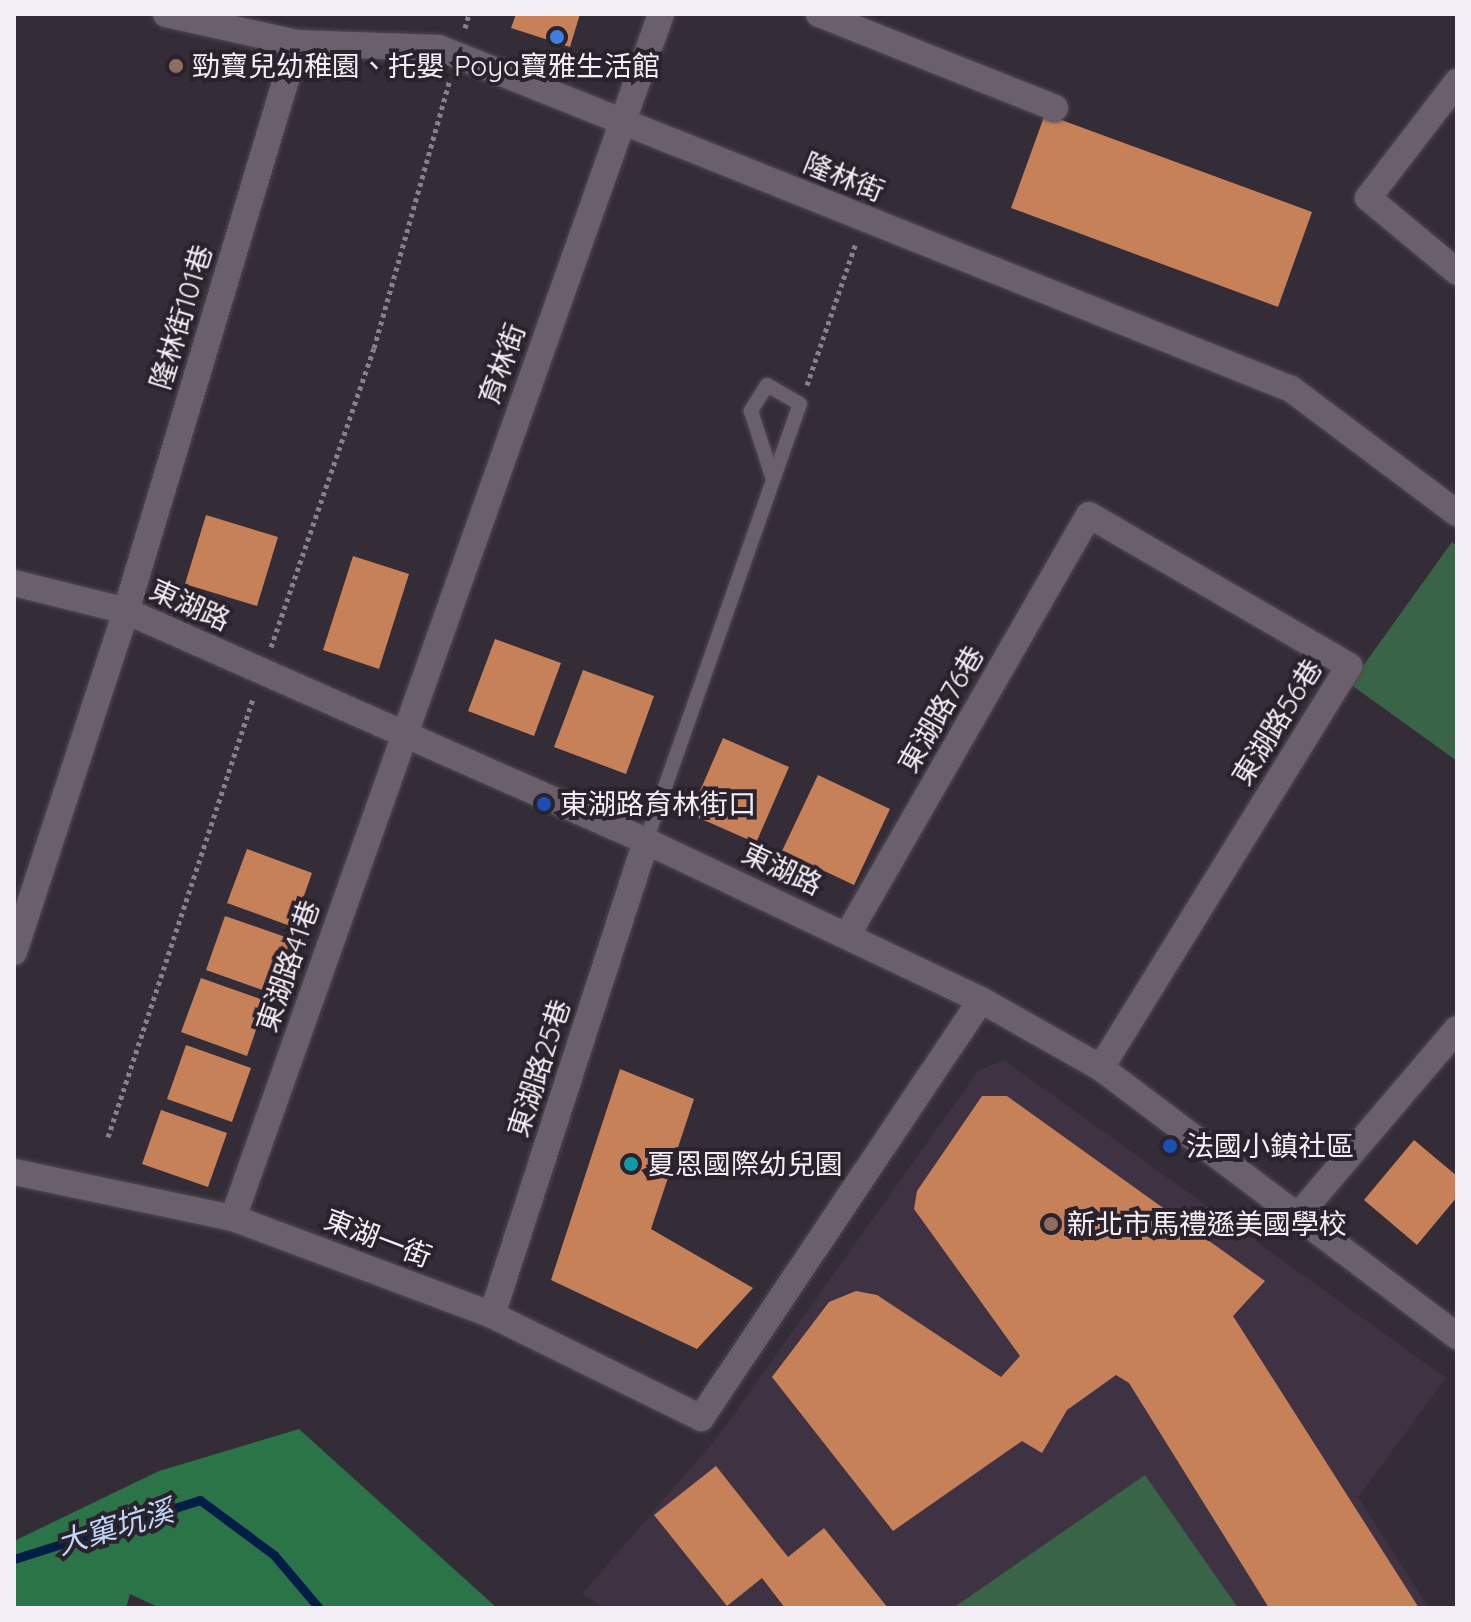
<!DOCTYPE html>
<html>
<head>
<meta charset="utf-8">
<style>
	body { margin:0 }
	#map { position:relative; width:1471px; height:1622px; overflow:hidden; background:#342c36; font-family:Quicksand,"Noto Sans TC",sans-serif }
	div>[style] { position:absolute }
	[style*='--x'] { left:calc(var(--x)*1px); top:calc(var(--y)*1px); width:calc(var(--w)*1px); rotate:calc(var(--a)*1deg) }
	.built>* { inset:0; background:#3f3343 }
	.green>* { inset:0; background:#396447 }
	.forest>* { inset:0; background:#2b7447 }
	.stream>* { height:9px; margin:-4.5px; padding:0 4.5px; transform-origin:4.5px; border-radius:4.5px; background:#021e46 }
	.building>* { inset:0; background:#c78159 }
	.path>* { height:5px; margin-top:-2.5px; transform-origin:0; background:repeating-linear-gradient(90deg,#88818a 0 4px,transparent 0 8px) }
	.roads { filter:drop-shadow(0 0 2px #4f4952) drop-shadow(0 0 2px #4f4952) }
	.service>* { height:14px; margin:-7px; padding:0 7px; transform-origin:7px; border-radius:7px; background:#6a606d }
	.minor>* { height:26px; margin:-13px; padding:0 13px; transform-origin:13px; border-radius:13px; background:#6a606d }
	.dots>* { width:22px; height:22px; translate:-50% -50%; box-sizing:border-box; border:4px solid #2a222c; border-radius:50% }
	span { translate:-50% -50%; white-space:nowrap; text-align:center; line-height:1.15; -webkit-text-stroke:8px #2a222c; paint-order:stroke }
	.poi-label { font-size:28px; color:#f4eff6 }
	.left { translate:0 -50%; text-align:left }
	.street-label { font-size:28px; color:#f4eff6 }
	.water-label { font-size:30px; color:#c0d7f9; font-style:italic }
	.frame { position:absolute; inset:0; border:16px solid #f4eff6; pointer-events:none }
</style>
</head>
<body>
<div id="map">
	<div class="built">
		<div style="clip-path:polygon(1004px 1060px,1446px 1378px,1358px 1497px,1429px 1608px,605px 1608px,582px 1594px,717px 1438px,978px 1071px)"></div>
	</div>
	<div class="green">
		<div style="clip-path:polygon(1452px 542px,1457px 546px,1457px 761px,1350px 684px)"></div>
		<div style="clip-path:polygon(1145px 1475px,1238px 1608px,953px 1608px)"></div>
	</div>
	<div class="forest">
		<div style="clip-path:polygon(299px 1429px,497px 1608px,160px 1608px,130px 1594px,126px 1608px,14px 1608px,14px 1541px,159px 1471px)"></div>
	</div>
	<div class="stream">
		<div style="--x:14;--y:1559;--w:195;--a:-17.6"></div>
		<div style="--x:200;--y:1500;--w:92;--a:36.6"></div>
		<div style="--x:274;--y:1555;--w:70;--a:49.7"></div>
	</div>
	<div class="building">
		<div style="clip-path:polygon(516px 14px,580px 14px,570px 47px,511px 28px)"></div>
		<div style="clip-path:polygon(1045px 114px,1312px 212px,1278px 307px,1011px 208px)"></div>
		<div style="clip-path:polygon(206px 515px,278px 537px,257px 606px,185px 584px)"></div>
		<div style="clip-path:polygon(353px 556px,409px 574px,379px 669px,323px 650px)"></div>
		<div style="clip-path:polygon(495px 639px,561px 663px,534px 736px,468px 711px)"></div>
		<div style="clip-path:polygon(583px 670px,654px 696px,626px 774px,554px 747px)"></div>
		<div style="clip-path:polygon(723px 738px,789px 767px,756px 843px,690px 814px)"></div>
		<div style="clip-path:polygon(818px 775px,890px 809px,854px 885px,782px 851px)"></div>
		<div style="clip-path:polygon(247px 849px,312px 873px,293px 927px,227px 903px)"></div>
		<div style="clip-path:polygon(225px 916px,291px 939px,271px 993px,206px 970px)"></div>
		<div style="clip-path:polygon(201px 978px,266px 1001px,247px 1056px,181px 1032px)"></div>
		<div style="clip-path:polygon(186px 1045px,251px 1068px,232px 1122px,167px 1099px)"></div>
		<div style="clip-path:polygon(620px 1069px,694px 1099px,651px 1229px,753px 1288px,697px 1349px,551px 1280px)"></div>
		<div style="clip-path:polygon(982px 1096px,1007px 1096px,1265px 1281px,1233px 1316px,1419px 1608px,1269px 1608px,1129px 1383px,1116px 1375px,1067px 1410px,1042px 1453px,1022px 1441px,893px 1531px,772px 1377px,829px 1302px,856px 1291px,877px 1295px,1001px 1377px,1020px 1356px,914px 1209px,917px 1191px)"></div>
		<div style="clip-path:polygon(161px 1110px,227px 1133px,208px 1187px,142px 1164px)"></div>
		<div style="clip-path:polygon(1414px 1140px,1457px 1176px,1457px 1197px,1417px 1245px,1364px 1200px)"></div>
		<div style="clip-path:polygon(716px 1466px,788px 1557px,824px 1528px,888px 1608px,785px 1608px,762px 1578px,727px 1606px,654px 1515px)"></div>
	</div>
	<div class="path">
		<div style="--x:465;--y:28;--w:15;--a:-74"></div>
		<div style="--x:807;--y:385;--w:150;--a:-71"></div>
		<div style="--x:271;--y:647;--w:316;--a:-71"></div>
		<div style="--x:374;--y:348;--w:279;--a:-74.2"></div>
		<div style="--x:108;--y:1137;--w:462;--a:-71.7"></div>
	</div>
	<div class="roads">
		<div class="service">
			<div style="--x:646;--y:841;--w:463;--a:-70.6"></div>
			<div style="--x:800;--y:404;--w:38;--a:-150"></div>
			<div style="--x:767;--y:385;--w:31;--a:122"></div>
			<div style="--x:751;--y:411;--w:71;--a:72.1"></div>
		</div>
		<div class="minor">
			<div style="--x:166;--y:14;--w:134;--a:12.5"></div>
			<div style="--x:297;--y:43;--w:142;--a:2"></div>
			<div style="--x:439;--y:48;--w:918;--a:21.81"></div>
			<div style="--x:1291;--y:389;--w:207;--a:36.8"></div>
			<div style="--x:819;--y:14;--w:254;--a:21.7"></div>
			<div style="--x:1457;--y:82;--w:146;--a:127.5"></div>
			<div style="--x:1368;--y:198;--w:116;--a:39.7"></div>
			<div style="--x:14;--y:583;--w:115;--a:14"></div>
			<div style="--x:126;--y:611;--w:569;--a:23.86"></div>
			<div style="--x:646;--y:841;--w:371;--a:25.4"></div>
			<div style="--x:981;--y:1000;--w:138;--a:29.5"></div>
			<div style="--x:1101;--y:1068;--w:446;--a:37"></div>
			<div style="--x:848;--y:934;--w:483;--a:-60.1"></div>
			<div style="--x:1089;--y:515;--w:301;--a:30.1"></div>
			<div style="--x:1349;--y:666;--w:472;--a:121.7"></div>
			<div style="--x:14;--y:952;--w:359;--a:-71.8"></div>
			<div style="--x:126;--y:611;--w:593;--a:-73.25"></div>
			<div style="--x:14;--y:1172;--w:224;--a:11.9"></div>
			<div style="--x:233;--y:1218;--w:277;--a:20.5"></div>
			<div style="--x:492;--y:1315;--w:233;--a:26.2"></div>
			<div style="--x:701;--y:1418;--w:503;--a:-56.18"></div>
			<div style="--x:1297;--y:1217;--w:247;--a:-49.6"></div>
			<div style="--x:233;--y:1218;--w:1278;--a:-70.43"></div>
			<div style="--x:492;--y:1315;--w:498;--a:-72"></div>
		</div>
	</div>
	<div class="dots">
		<div style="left:557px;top:37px;background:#3f7fe0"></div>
		<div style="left:176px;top:66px;background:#8d6e63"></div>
		<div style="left:544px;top:804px;background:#1a4fb4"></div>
		<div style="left:1170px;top:1146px;background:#1a4fb4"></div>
		<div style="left:631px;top:1164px;background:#0f9aa8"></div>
		<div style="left:1051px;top:1224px;background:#8d6e63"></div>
	</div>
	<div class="poi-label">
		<span class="left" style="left:192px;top:66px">勁寶兒幼稚園、托嬰</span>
		<span style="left:557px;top:66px">Poya寶雅生活館</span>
		<span class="left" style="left:560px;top:804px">東湖路育林街口</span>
		<span class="left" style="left:1186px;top:1146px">法國小鎮社區</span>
		<span class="left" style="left:647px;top:1164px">夏恩國際幼兒園</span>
		<span class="left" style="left:1067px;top:1224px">新北市馬禮遜美國學校</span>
	</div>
	<div class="street-label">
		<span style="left:844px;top:177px;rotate:22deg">隆林街</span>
		<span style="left:181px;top:317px;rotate:-73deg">隆林街101巷</span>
		<span style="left:502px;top:364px;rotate:-70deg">育林街</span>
		<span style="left:190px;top:605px;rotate:24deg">東湖路</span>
		<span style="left:941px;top:709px;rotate:-60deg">東湖路76巷</span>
		<span style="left:1277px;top:722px;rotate:-58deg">東湖路56巷</span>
		<span style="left:782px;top:869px;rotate:25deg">東湖路</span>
		<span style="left:288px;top:966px;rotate:-71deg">東湖路41巷</span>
		<span style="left:539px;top:1068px;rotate:-72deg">東湖路25巷</span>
		<span style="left:378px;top:1238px;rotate:21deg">東湖一街</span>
	</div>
	<div class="water-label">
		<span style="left:115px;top:1527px;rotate:-17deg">大窠坑溪</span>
	</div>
	<div class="frame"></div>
</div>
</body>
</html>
